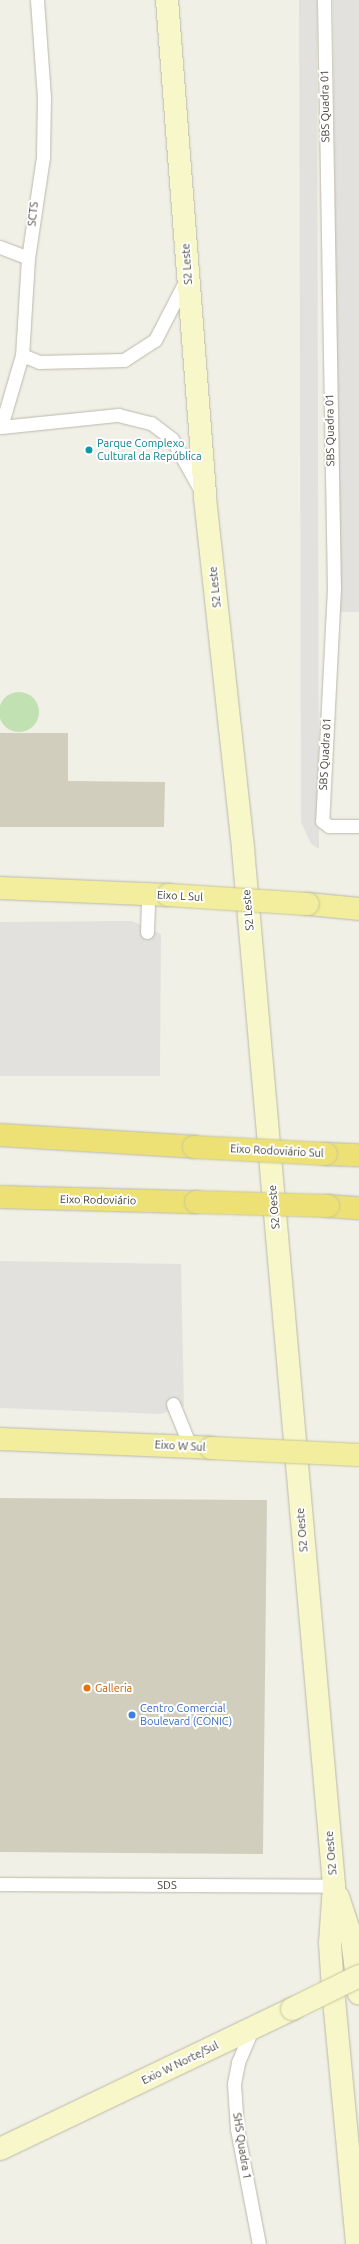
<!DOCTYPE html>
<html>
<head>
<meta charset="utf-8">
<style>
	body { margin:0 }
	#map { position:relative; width:359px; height:2244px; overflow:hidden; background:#f1f0e6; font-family:Ubuntu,sans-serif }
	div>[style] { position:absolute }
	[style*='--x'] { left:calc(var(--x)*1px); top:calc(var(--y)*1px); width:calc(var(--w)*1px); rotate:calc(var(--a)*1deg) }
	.green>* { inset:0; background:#c2e1b3 }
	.round { border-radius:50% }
	.parking>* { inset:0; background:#e2e1dd }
	.building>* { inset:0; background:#d1cebd }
	.roads { filter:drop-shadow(0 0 1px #bbb9aa) drop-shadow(0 0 1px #bbb9aa) }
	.lane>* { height:13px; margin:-6.5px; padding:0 6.5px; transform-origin:6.5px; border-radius:6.5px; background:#fff }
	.secondary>* { height:22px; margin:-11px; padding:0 11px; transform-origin:11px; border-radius:11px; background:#f8f7c9 }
	.primary>* { height:22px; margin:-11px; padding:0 11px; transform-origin:11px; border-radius:11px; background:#f2ee9d }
	.highway>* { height:22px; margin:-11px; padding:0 11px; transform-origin:11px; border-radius:11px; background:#ede175 }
	.bridges { filter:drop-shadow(0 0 1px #c8c798) drop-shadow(0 0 1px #c8c798) }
	.secondary-bridge>* { height:22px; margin:-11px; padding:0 11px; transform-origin:11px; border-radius:11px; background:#f8f7c9 }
	.primary-bridge>* { height:22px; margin:-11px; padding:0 11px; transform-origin:11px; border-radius:11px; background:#f2ee9d }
	.highway-bridge>* { height:22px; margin:-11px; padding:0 11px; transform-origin:11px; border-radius:11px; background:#ede175 }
	.dots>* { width:11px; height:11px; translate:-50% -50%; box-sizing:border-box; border:2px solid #fff; border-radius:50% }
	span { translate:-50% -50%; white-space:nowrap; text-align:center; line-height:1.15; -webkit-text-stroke:4px #fff; paint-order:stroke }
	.street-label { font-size:11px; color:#434136 }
	.culture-label { font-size:11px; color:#0d838f }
	.left { translate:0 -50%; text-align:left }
	.food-label { font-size:11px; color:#c56008 }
	.shop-label { font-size:11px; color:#366cbe }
</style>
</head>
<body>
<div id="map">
	<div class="green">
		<div class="round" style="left:-1px;top:692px;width:40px;height:40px"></div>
	</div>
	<div class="parking">
		<div style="clip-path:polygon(299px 0,317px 0,319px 849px,311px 844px,301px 822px)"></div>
		<div style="clip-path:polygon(333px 0,359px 0,359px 612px,339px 612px)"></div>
		<div style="clip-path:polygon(132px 921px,161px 934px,160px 1076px,0 1076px,0 922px)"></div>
		<div style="clip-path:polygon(0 1261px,181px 1264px,184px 1406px,161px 1414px,0 1408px)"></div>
	</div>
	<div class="building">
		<div style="clip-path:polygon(0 733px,68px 733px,68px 781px,165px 782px,164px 827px,0 827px)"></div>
		<div style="clip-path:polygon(0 1498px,267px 1500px,263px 1854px,0 1852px)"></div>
	</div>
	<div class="roads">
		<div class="lane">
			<div style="--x:37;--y:0;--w:97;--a:85.9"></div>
			<div style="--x:44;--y:97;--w:60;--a:91"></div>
			<div style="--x:43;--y:157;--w:102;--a:98.4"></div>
			<div style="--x:28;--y:258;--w:97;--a:93.5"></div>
			<div style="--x:22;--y:355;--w:75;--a:106.3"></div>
			<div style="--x:1;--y:427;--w:118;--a:-5.9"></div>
			<div style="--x:118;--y:415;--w:34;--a:14"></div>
			<div style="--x:151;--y:423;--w:26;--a:37"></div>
			<div style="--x:172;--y:439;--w:57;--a:60.8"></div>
			<div style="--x:324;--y:0;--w:588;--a:89.03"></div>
			<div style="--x:334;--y:588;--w:233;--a:92.9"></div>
			<div style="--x:322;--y:821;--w:9;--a:36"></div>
			<div style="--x:329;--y:826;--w:30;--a:0"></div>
			<div style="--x:0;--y:247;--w:30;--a:21"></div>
			<div style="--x:22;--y:355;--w:18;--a:22"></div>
			<div style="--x:39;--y:362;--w:85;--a:-1.3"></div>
			<div style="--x:124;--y:360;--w:37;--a:-33"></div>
			<div style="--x:155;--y:340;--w:68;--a:-62.7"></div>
			<div style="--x:147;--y:932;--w:38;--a:-88"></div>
			<div style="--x:173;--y:1404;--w:45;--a:68"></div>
			<div style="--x:0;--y:1884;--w:334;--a:0.3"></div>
			<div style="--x:253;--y:2027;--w:39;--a:113"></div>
			<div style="--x:238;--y:2063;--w:21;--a:101"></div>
			<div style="--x:234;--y:2084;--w:45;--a:86.2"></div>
			<div style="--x:237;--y:2129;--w:117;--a:79.2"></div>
		</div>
		<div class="secondary">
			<div style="--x:167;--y:0;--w:499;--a:85.6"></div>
			<div style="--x:205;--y:498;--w:353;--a:83.8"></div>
			<div style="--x:243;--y:849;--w:1041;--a:84.98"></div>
			<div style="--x:334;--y:1886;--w:57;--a:94"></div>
			<div style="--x:330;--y:1943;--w:46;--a:86.3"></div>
			<div style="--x:333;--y:1989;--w:256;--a:84.6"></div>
			<div style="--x:338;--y:1897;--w:44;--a:71.6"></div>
			<div style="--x:352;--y:1939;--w:55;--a:82.7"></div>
			<div style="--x:0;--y:2149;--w:324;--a:-25.6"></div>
		</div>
		<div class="primary">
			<div style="--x:0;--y:888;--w:168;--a:2.4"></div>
			<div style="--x:308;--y:904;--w:51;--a:5.6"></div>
			<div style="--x:0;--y:1439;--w:211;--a:2.4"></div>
		</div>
		<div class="highway">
			<div style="--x:0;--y:1135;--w:194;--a:3.5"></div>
			<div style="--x:326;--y:1154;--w:33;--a:2"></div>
			<div style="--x:0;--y:1197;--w:196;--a:1.5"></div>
			<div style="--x:328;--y:1206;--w:31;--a:4"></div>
		</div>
	</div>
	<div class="bridges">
		<div class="secondary-bridge">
			<div style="--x:292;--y:2009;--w:75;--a:-26.2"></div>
		</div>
		<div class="primary-bridge">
			<div style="--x:168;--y:895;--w:140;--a:3.7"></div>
			<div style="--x:211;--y:1448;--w:148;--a:2.7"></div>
		</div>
		<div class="highway-bridge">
			<div style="--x:194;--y:1147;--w:132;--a:3"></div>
			<div style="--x:196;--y:1202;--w:132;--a:1.7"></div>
		</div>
	</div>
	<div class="dots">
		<div style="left:89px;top:450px;background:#0f9aa8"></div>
		<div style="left:87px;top:1688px;background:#e8710a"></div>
		<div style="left:132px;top:1715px;background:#3f7fe0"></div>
	</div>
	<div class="street-label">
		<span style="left:325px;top:106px;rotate:-91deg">SBS Quadra 01</span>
		<span style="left:33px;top:214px;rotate:-84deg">SCTS</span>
		<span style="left:187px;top:264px;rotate:-94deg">S2 Leste</span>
		<span style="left:330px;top:430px;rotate:-91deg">SBS Quadra 01</span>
		<span style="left:215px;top:587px;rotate:-96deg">S2 Leste</span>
		<span style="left:325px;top:754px;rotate:-87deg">SBS Quadra 01</span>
		<span style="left:180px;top:896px;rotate:3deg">Eixo L Sul</span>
		<span style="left:248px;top:910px;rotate:-95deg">S2 Leste</span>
		<span style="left:277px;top:1151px;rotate:3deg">Eixo Rodoviário Sul</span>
		<span style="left:98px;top:1200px;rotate:1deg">Eixo Rodoviário</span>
		<span style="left:274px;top:1207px;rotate:-95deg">S2 Oeste</span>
		<span style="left:180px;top:1446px;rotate:3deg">Eixo W Sul</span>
		<span style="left:302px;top:1530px;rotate:-95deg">S2 Oeste</span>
		<span style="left:331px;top:1853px;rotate:-95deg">S2 Oeste</span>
		<span style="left:167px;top:1885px">SDS</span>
		<span style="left:180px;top:2063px;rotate:-26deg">Exio W Norte/Sul</span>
		<span style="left:242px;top:2146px;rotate:81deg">SHS Quadra 1</span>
	</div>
	<div class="culture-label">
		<span class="left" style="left:97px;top:450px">Parque Complexo<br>Cultural da República</span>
	</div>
	<div class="food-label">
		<span class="left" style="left:95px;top:1688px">Galleria</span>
	</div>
	<div class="shop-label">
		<span class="left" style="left:140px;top:1715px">Centro Comercial<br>Boulevard (CONIC)</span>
	</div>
</div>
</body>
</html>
